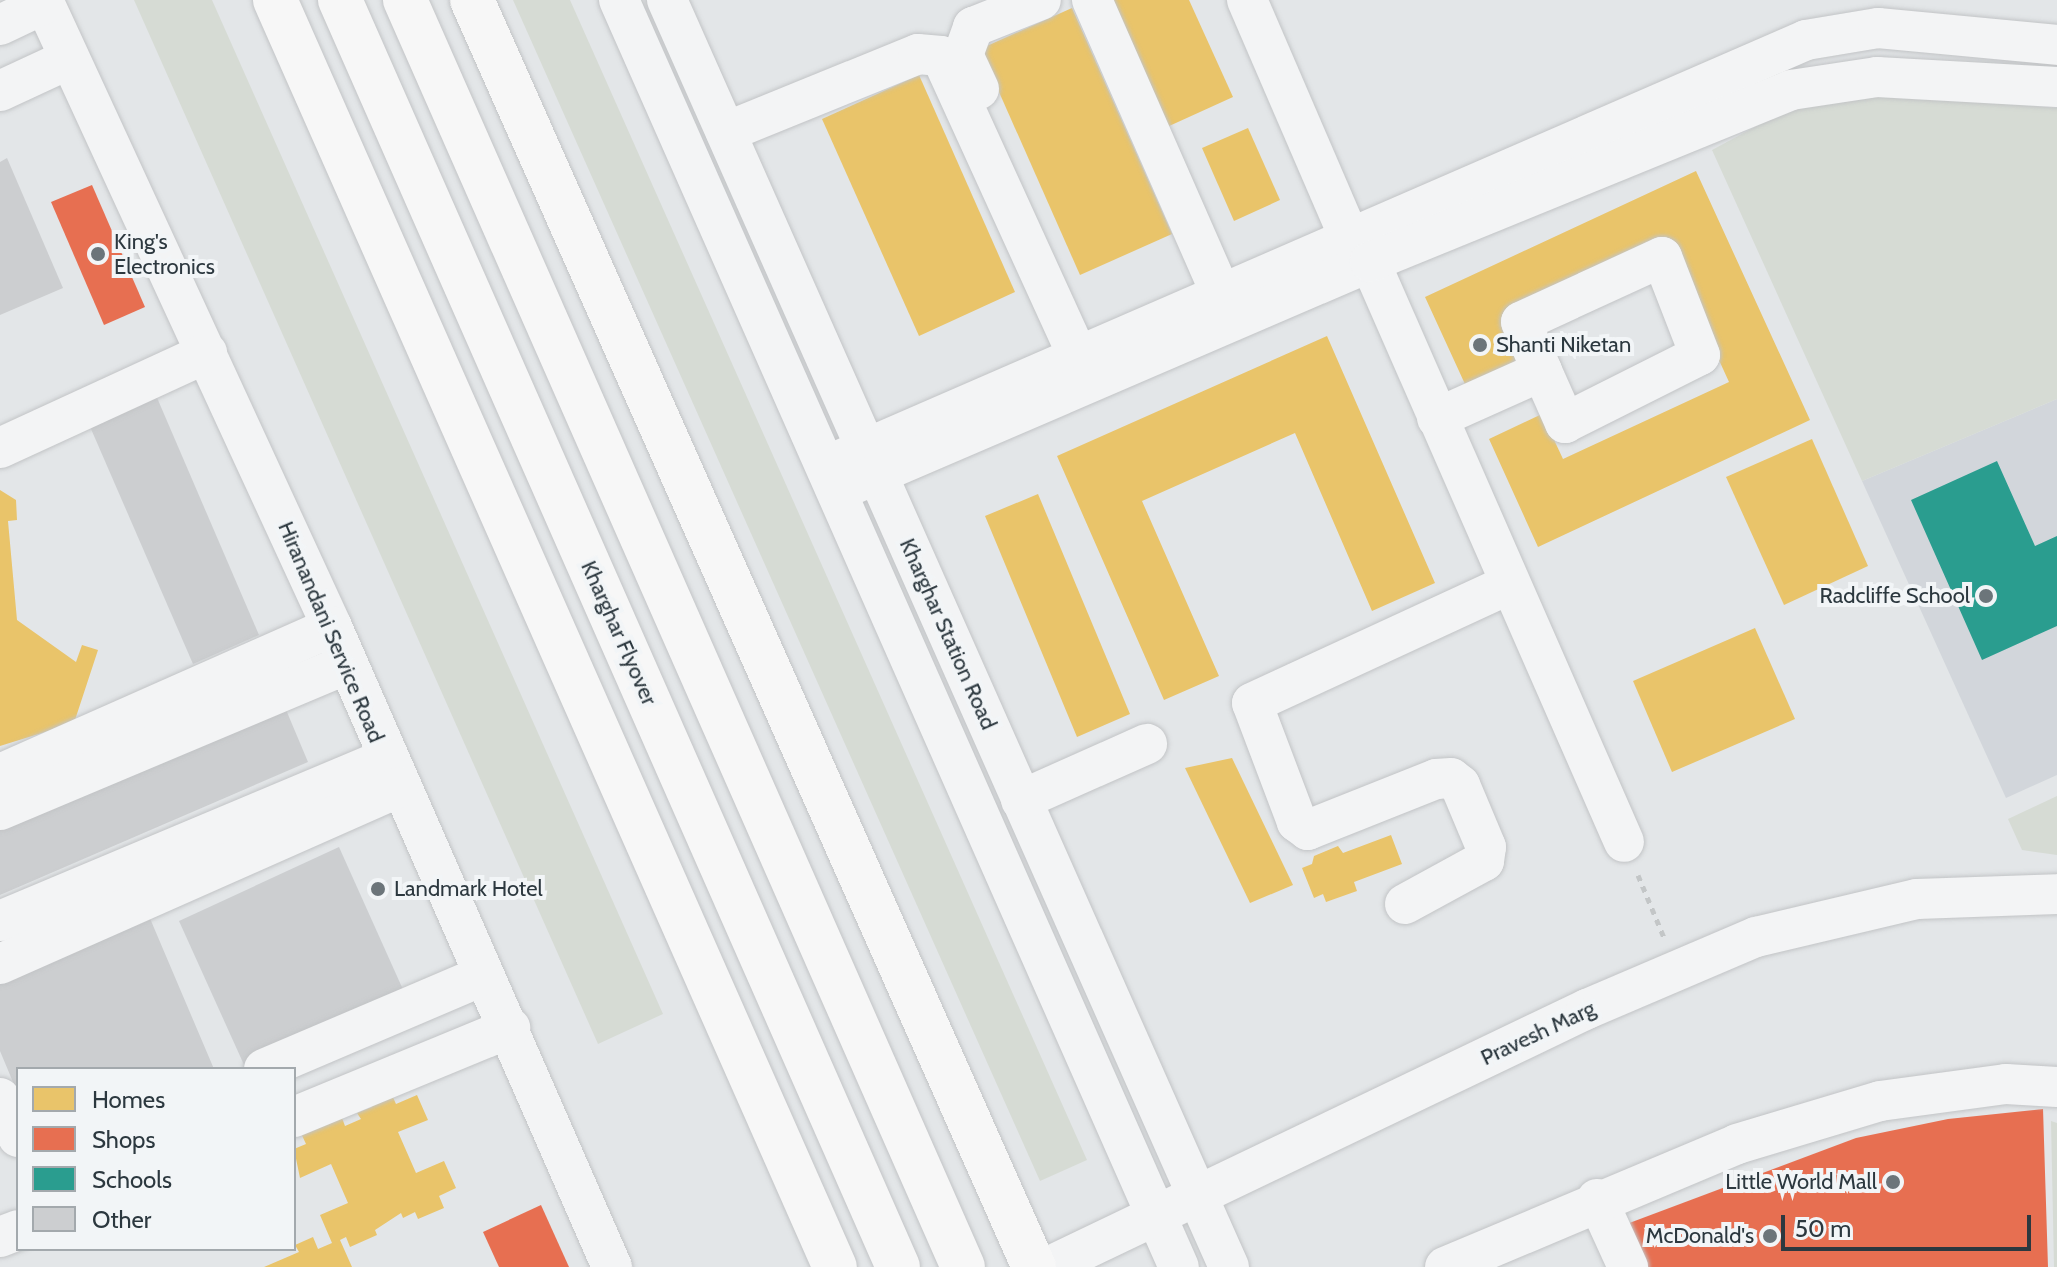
<!DOCTYPE html>
<html>
<head>
<meta charset="utf-8">
<style>
	body { margin:0 }
	#map { position:relative; width:2057px; height:1267px; overflow:hidden; background:#e3e6e8; font-family:Cabin,sans-serif }
	div>[style] { position:absolute }
	[style*='--x'] { left:calc(var(--x)*1px); top:calc(var(--y)*1px); width:calc(var(--w)*1px); rotate:calc(var(--a)*1deg) }
	.built>* { inset:0; background:#d2d6db }
	.green>* { inset:0; background:#d6dbd4 }
	.homes>* { inset:0; background:#e9c46a }
	.shops>* { inset:0; background:#e76f51 }
	.schools>* { inset:0; background:#2a9d8f }
	.building>* { inset:0; background:#ccced0 }
	.path>* { height:5px; margin-top:-2.5px; transform-origin:0; background:repeating-linear-gradient(90deg,#c3c6c7 0 6px,transparent 0 12px) }
	.roads { filter:drop-shadow(0 0 2px #c2c4c6) drop-shadow(0 0 2px #c2c4c6) }
	.minor>* { height:40px; margin:-20px; padding:0 20px; transform-origin:20px; border-radius:20px; background:#f3f4f5 }
	.highway>* { height:44px; margin:-22px; padding:0 22px; transform-origin:22px; border-radius:22px; background:#f7f7f7 }
	.dots>* { width:22px; height:22px; translate:-50% -50%; box-sizing:border-box; border:4px solid #f2f5f7; border-radius:50% }
	span { translate:-50% -50%; white-space:nowrap; text-align:center; line-height:1.15; -webkit-text-stroke:8px #f2f5f7; paint-order:stroke }
	.poi-label { font-size:22px; color:#2c383f }
	.left { translate:0 -50%; text-align:left }
	.right { translate:-100% -50%; text-align:right }
	.street-label { font-size:22px; color:#2c383f }
	.legend { position:absolute; left:16px; top:1067px; width:280px; height:184px; box-sizing:border-box; background:#f2f5f7; border:2px solid #a3a9ad; margin:0; padding:10px 14px; list-style:none; font-size:24px; color:#2c383f }
	.legend li { display:flex; align-items:center; gap:16px; height:40px }
	.legend b { width:40px; border:2px solid #a3a9ad }
	.scale { position:absolute; left:1781px; top:1215px; width:250px; height:36px; box-sizing:border-box; border:4px solid #2c383f; border-top:0; padding-left:10px; font-size:24px; line-height:28px; white-space:nowrap; color:#2c383f; -webkit-text-stroke:6px #f2f5f7; paint-order:stroke }
</style>
</head>
<body>
<div id="map">
	<div class="built">
		<div style="clip-path:polygon(2057px 399px,2057px 775px,2006px 798px,1862px 481px)"></div>
	</div>
	<div class="green">
		<div style="clip-path:polygon(134px 0,212px 0,663px 1014px,598px 1044px)"></div>
		<div style="clip-path:polygon(513px 0,570px 0,1087px 1160px,1040px 1181px)"></div>
		<div style="clip-path:polygon(1893px 95px,2057px 108px,2057px 399px,1862px 481px,1712px 150px,1803px 101px)"></div>
		<div style="clip-path:polygon(2057px 796px,2057px 855px,2022px 850px,2008px 819px)"></div>
		<div style="clip-path:polygon(2051px 1121px,2057px 1123px,2057px 1267px,2054px 1267px)"></div>
	</div>
	<div class="homes">
		<div style="clip-path:polygon(1109px 0,1189px 0,1233px 97px,1167px 127px)"></div>
		<div style="clip-path:polygon(1072px 8px,1172px 234px,1080px 275px,980px 49px)"></div>
		<div style="clip-path:polygon(919px 75px,1015px 292px,919px 336px,822px 119px)"></div>
		<div style="clip-path:polygon(1248px 128px,1280px 200px,1234px 221px,1202px 148px)"></div>
		<div style="clip-path:polygon(1696px 171px,1810px 420px,1538px 547px,1489px 439px,1542px 414px,1563px 459px,1729px 382px,1666px 244px,1501px 321px,1523px 370px,1470px 395px,1425px 297px)"></div>
		<div style="clip-path:polygon(1327px 336px,1435px 583px,1372px 611px,1295px 433px,1142px 501px,1219px 676px,1164px 700px,1057px 456px)"></div>
		<div style="clip-path:polygon(1812px 439px,1868px 566px,1784px 605px,1726px 477px)"></div>
		<div style="clip-path:polygon(0 490px,16px 500px,17px 520px,8px 521px,17px 620px,76px 662px,82px 645px,98px 650px,74px 723px,0 746px)"></div>
		<div style="clip-path:polygon(1038px 494px,1130px 714px,1077px 737px,985px 516px)"></div>
		<div style="clip-path:polygon(1755px 628px,1795px 719px,1672px 772px,1633px 681px)"></div>
		<div style="clip-path:polygon(1232px 758px,1293px 885px,1250px 903px,1185px 768px)"></div>
		<div style="clip-path:polygon(1391px 835px,1402px 864px,1354px 882px,1357px 891px,1326px 902px,1323px 894px,1314px 898px,1302px 868px,1312px 864px,1314px 856px,1338px 846px,1343px 853px)"></div>
		<div style="clip-path:polygon(390px 1091px,396px 1104px,417px 1095px,428px 1120px,398px 1132px,416px 1173px,444px 1161px,456px 1188px,439px 1196px,444px 1208px,418px 1219px,415px 1212px,403px 1218px,401px 1213px,375px 1230px,377px 1235px,350px 1247px,346px 1237px,340px 1240px,352px 1267px,264px 1267px,299px 1252px,295px 1245px,313px 1237px,318px 1249px,332px 1243px,320px 1215px,348px 1203px,331px 1164px,300px 1178px,294px 1149px,306px 1144px,299px 1129px,342px 1118px,345px 1126px,361px 1119px,357px 1113px,372px 1107px,369px 1101px)"></div>
	</div>
	<div class="shops">
		<div style="clip-path:polygon(92px 185px,145px 307px,104px 325px,51px 202px)"></div>
		<div style="clip-path:polygon(2043px 1109px,2048px 1267px,1644px 1267px,1624px 1225px,1856px 1138px,1948px 1119px)"></div>
		<div style="clip-path:polygon(541px 1205px,569px 1267px,499px 1267px,483px 1232px)"></div>
	</div>
	<div class="schools">
		<div style="clip-path:polygon(1997px 461px,2035px 546px,2057px 536px,2057px 626px,1982px 660px,1911px 500px)"></div>
	</div>
	<div class="building">
		<div style="clip-path:polygon(7px 158px,63px 288px,0 315px,0 162px)"></div>
		<div style="clip-path:polygon(155px 393px,259px 635px,193px 664px,88px 422px)"></div>
		<div style="clip-path:polygon(284px 705px,308px 762px,0 895px,0 828px)"></div>
		<div style="clip-path:polygon(339px 847px,405px 994px,245px 1067px,179px 921px)"></div>
		<div style="clip-path:polygon(146px 909px,214px 1069px,18px 1069px,18px 1094px,0 1051px,0 972px)"></div>
	</div>
	<div class="path">
		<div style="--x:1638;--y:875;--w:70;--a:67.4"></div>
	</div>
	<div class="roads">
		<div class="minor">
			<div style="--x:43;--y:0;--w:690;--a:65.25"></div>
			<div style="--x:332;--y:627;--w:699;--a:66.37"></div>
			<div style="--x:619;--y:0;--w:1385;--a:66.16"></div>
			<div style="--x:667;--y:0;--w:1386;--a:66.08"></div>
			<div style="--x:1092;--y:0;--w:321;--a:66.3"></div>
			<div style="--x:1247;--y:0;--w:258;--a:66.7"></div>
			<div style="--x:1349;--y:237;--w:33;--a:50"></div>
			<div style="--x:1370;--y:262;--w:633;--a:66.35"></div>
			<div style="--x:0;--y:25;--w:49;--a:-25.5"></div>
			<div style="--x:979;--y:89;--w:38;--a:-115"></div>
			<div style="--x:963;--y:55;--w:30;--a:-70"></div>
			<div style="--x:973;--y:27;--w:73;--a:-21.7"></div>
			<div style="--x:0;--y:91;--w:76;--a:-24.9"></div>
			<div style="--x:726;--y:132;--w:207;--a:-22.1"></div>
			<div style="--x:918;--y:54;--w:23;--a:5"></div>
			<div style="--x:941;--y:56;--w:330;--a:65.5"></div>
			<div style="--x:1437;--y:418;--w:115;--a:-24.1"></div>
			<div style="--x:1542;--y:371;--w:57;--a:66.1"></div>
			<div style="--x:1565;--y:423;--w:151;--a:-26.7"></div>
			<div style="--x:1700;--y:355;--w:105;--a:-111.2"></div>
			<div style="--x:1662;--y:257;--w:155;--a:155.3"></div>
			<div style="--x:1521;--y:322;--w:53;--a:66.8"></div>
			<div style="--x:0;--y:448;--w:228;--a:-24.7"></div>
			<div style="--x:842;--y:459;--w:1051;--a:-23.49"></div>
			<div style="--x:1806;--y:40;--w:73;--a:-9.5"></div>
			<div style="--x:1878;--y:28;--w:180;--a:5.4"></div>
			<div style="--x:854;--y:484;--w:562;--a:-23.28"></div>
			<div style="--x:1370;--y:262;--w:455;--a:-22.2"></div>
			<div style="--x:1791;--y:90;--w:87;--a:-8.6"></div>
			<div style="--x:1877;--y:77;--w:180;--a:3.2"></div>
			<div style="--x:0;--y:774;--w:363;--a:-23.9"></div>
			<div style="--x:1021;--y:800;--w:138;--a:-24"></div>
			<div style="--x:0;--y:810;--w:377;--a:-22.8"></div>
			<div style="--x:1405;--y:904;--w:90;--a:-28.6"></div>
			<div style="--x:1484;--y:861;--w:14;--a:-82"></div>
			<div style="--x:1486;--y:847;--w:67;--a:-112.8"></div>
			<div style="--x:1460;--y:785;--w:11;--a:-142"></div>
			<div style="--x:1451;--y:778;--w:15;--a:176"></div>
			<div style="--x:1436;--y:779;--w:138;--a:158.3"></div>
			<div style="--x:1308;--y:830;--w:14;--a:-144"></div>
			<div style="--x:1297;--y:822;--w:127;--a:-110.7"></div>
			<div style="--x:1252;--y:703;--w:283;--a:-24.8"></div>
			<div style="--x:0;--y:921;--w:419;--a:-22.8"></div>
			<div style="--x:0;--y:964;--w:436;--a:-23.9"></div>
			<div style="--x:264;--y:1069;--w:239;--a:-23.1"></div>
			<div style="--x:0;--y:1098;--w:43;--a:65.2"></div>
			<div style="--x:294;--y:1117;--w:234;--a:-22.4"></div>
			<div style="--x:1597;--y:1199;--w:75;--a:65.5"></div>
			<div style="--x:0;--y:1237;--w:19;--a:-21"></div>
			<div style="--x:1048;--y:1267;--w:598;--a:-25.58"></div>
			<div style="--x:1587;--y:1009;--w:184;--a:-23.1"></div>
			<div style="--x:1756;--y:937;--w:165;--a:-13.3"></div>
			<div style="--x:1917;--y:899;--w:140;--a:-2"></div>
			<div style="--x:1445;--y:1267;--w:317;--a:-22.8"></div>
			<div style="--x:1737;--y:1144;--w:149;--a:-16.7"></div>
			<div style="--x:1880;--y:1101;--w:127;--a:-7.7"></div>
			<div style="--x:2006;--y:1084;--w:51;--a:3.4"></div>
		</div>
		<div class="highway">
			<div style="--x:275;--y:0;--w:1385;--a:66.16"></div>
			<div style="--x:340;--y:0;--w:1384;--a:66.23"></div>
			<div style="--x:405;--y:0;--w:1384;--a:66.23"></div>
			<div style="--x:472;--y:0;--w:1386;--a:66.08"></div>
		</div>
	</div>
	<div class="dots">
		<div style="left:98px;top:254px;background:#6c757a"></div>
		<div style="left:1480px;top:345px;background:#6c757a"></div>
		<div style="left:1986px;top:596px;background:#6c757a"></div>
		<div style="left:378px;top:889px;background:#6c757a"></div>
		<div style="left:1893px;top:1182px;background:#6c757a"></div>
		<div style="left:1770px;top:1236px;background:#6c757a"></div>
	</div>
	<div class="poi-label">
		<span class="left" style="left:114px;top:254px">King's<br>Electronics</span>
		<span class="left" style="left:1496px;top:345px">Shanti Niketan</span>
		<span class="right" style="left:1970px;top:596px">Radcliffe School</span>
		<span class="left" style="left:394px;top:889px">Landmark Hotel</span>
		<span class="right" style="left:1877px;top:1182px">Little World Mall</span>
		<span class="right" style="left:1754px;top:1236px">McDonald's</span>
	</div>
	<div class="street-label">
		<span style="left:331px;top:632px;rotate:67deg">Hiranandani Service Road</span>
		<span style="left:619px;top:633px;rotate:66deg">Kharghar Flyover</span>
		<span style="left:948px;top:634px;rotate:66deg">Kharghar Station Road</span>
		<span style="left:1538px;top:1033px;rotate:-25deg">Pravesh Marg</span>
	</div>
	<ul class="legend">
	<li><b style="height:22px;background:#e9c46a"></b>Homes</li>
	<li><b style="height:22px;background:#e76f51"></b>Shops</li>
	<li><b style="height:22px;background:#2a9d8f"></b>Schools</li>
	<li><b style="height:22px;background:#ccced0"></b>Other</li>
	</ul>
	<div class="scale">50 m</div>
</div>
</body>
</html>
